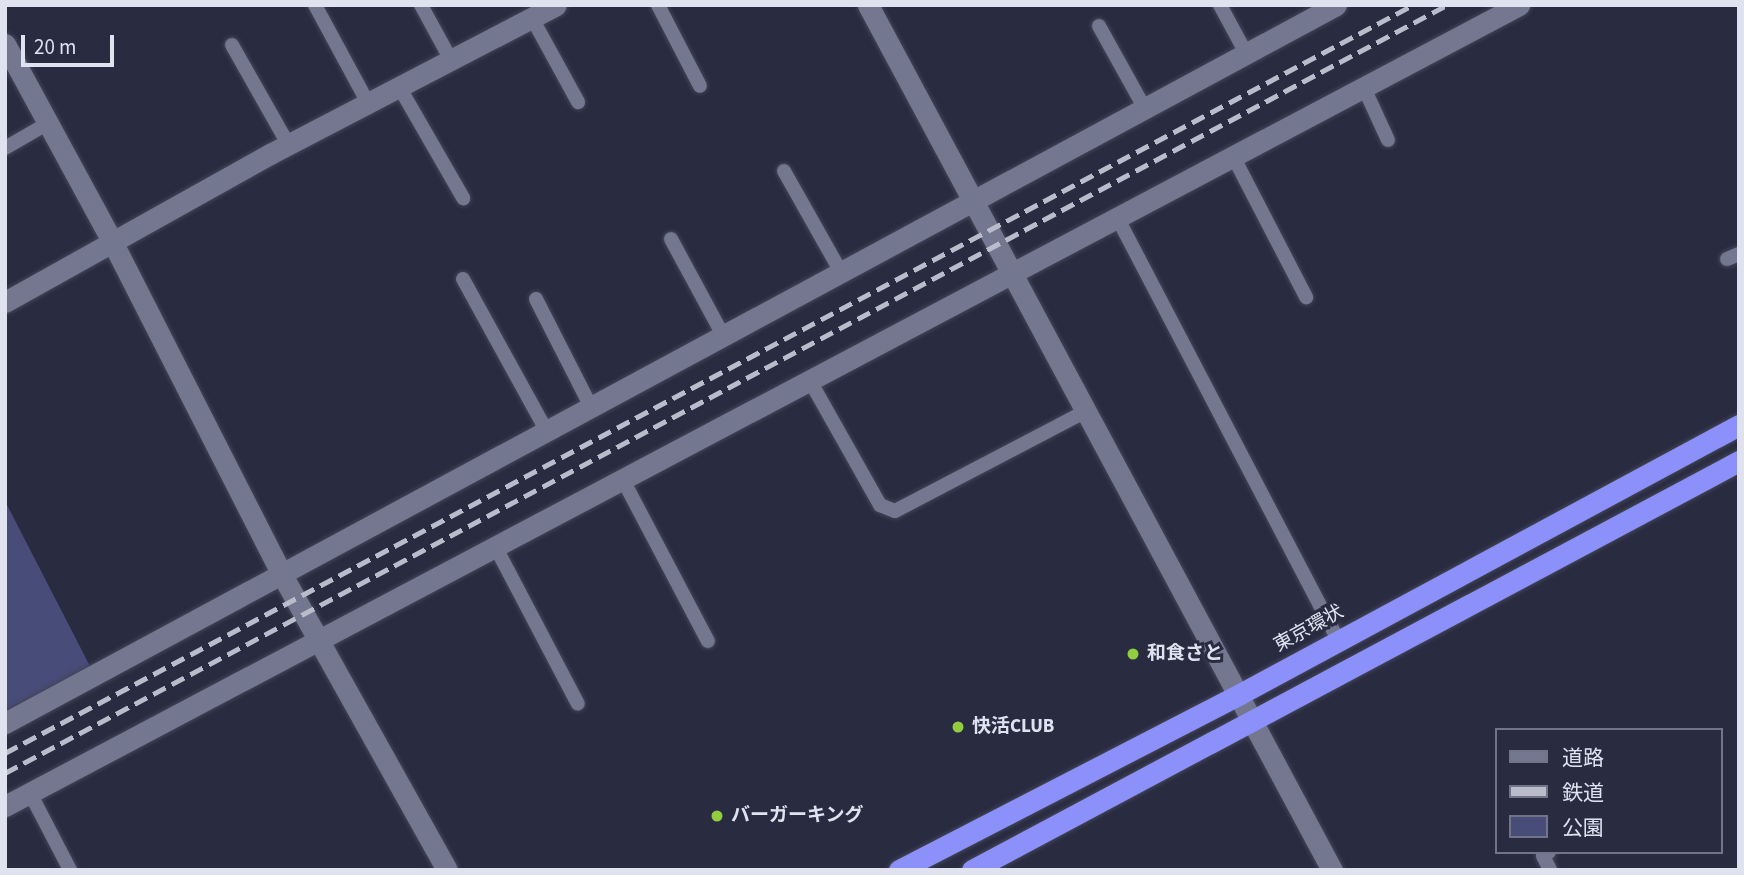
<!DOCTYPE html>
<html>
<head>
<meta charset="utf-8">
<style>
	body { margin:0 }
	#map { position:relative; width:1744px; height:875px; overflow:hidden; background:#292b41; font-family:"Source Sans 3","Noto Sans JP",sans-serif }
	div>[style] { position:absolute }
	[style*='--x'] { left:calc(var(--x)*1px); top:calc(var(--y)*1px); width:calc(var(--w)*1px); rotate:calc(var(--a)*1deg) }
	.green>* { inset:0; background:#484c79 }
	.roads { filter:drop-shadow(0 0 2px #434557) drop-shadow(0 0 2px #434557) }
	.lane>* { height:14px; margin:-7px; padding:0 7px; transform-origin:7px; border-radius:7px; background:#747790 }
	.street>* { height:21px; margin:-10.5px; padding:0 10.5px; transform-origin:10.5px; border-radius:10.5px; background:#747790 }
	.secondary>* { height:21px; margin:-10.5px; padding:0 10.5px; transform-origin:10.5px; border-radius:10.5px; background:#747790 }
	.highway>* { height:21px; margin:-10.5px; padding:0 10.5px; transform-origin:10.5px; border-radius:10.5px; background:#8b90fb }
	.rail>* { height:5px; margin-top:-2.5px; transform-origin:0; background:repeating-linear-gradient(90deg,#babccc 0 14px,transparent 0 21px) }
	.dots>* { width:19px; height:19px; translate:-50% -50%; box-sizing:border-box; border:4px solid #292b41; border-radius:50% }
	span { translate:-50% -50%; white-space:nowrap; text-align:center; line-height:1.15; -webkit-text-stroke:6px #292b41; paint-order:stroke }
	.street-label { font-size:19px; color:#e0e2f0 }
	.poi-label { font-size:19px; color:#e0e2f0; font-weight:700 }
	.left { translate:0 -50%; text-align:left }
	.frame { position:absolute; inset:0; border:7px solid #e0e2f0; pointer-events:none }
	.legend { position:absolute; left:1495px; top:728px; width:228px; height:126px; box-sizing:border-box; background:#292b41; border:2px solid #727487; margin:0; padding:9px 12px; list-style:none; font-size:21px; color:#e0e2f0 }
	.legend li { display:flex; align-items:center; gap:14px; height:35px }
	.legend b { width:35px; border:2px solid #727487 }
	.scale { position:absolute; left:21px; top:35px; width:93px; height:32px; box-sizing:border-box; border:4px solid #e0e2f0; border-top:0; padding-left:9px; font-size:21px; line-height:24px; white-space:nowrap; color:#e0e2f0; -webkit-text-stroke:5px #292b41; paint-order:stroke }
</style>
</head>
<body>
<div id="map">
	<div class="green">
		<div style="clip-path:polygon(5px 501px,93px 672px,5px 718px)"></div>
	</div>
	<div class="roads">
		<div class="lane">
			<div style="--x:315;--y:5;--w:111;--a:61.6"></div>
			<div style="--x:421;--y:5;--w:63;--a:61.4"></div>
			<div style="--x:658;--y:5;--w:91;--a:62.6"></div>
			<div style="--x:1220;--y:5;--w:57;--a:61.6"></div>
			<div style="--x:532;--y:18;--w:96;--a:61.3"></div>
			<div style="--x:1099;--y:26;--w:95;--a:61"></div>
			<div style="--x:232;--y:45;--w:114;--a:60.5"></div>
			<div style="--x:401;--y:90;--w:125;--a:60.1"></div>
			<div style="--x:1365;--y:90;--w:55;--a:65.3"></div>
			<div style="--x:5;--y:148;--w:52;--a:-30"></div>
			<div style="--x:1234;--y:158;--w:157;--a:62.6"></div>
			<div style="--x:784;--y:171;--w:116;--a:60.6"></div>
			<div style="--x:1118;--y:219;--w:474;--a:62.4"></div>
			<div style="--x:671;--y:239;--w:109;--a:61.6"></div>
			<div style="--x:1727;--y:259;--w:13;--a:-23"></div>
			<div style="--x:463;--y:279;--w:172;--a:61.2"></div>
			<div style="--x:536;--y:299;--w:119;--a:63"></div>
			<div style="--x:809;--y:379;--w:145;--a:60.6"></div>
			<div style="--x:880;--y:505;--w:16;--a:22"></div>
			<div style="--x:895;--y:511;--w:213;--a:-27.6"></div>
			<div style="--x:623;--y:480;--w:182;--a:62.2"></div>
			<div style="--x:495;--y:546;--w:178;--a:62.3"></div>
			<div style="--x:30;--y:793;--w:87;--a:62.5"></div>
			<div style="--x:1549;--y:852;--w:7;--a:146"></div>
			<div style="--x:1543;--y:856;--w:16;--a:63"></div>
		</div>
		<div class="street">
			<div style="--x:868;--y:5;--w:982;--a:61.79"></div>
			<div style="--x:114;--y:245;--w:368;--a:63"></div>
			<div style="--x:281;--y:573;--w:340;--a:60.8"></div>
			<div style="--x:5;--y:302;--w:304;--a:-29.2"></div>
			<div style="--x:270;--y:154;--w:322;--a:-27.5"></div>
			<div style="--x:5;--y:723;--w:1512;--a:-28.34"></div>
			<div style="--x:5;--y:806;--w:1713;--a:-27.88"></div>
		</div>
		<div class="secondary">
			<div style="--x:5;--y:44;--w:229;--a:61.5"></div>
		</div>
		<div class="highway">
			<div style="--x:899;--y:870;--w:384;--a:-27.3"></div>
			<div style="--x:1240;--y:694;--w:567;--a:-28.33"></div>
			<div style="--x:972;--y:870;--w:869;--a:-28.07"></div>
		</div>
	</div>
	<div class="rail">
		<div style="--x:5;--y:753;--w:1594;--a:-27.98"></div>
		<div style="--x:5;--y:773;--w:1634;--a:-28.04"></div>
	</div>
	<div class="dots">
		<div style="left:1133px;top:654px;background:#91cd3f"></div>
		<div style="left:958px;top:727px;background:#91cd3f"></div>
		<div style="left:717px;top:816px;background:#91cd3f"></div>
	</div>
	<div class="street-label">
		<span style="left:1309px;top:629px;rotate:-29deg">東京環状</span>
	</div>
	<div class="poi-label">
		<span class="left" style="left:1147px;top:654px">和食さと</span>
		<span class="left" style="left:972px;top:727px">快活CLUB</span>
		<span class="left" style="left:731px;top:816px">バーガーキング</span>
	</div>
	<div class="frame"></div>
	<ul class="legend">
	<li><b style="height:9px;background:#747790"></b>道路</li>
	<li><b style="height:9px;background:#babccc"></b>鉄道</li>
	<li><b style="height:19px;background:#484c79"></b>公園</li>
	</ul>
	<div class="scale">20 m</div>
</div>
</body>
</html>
